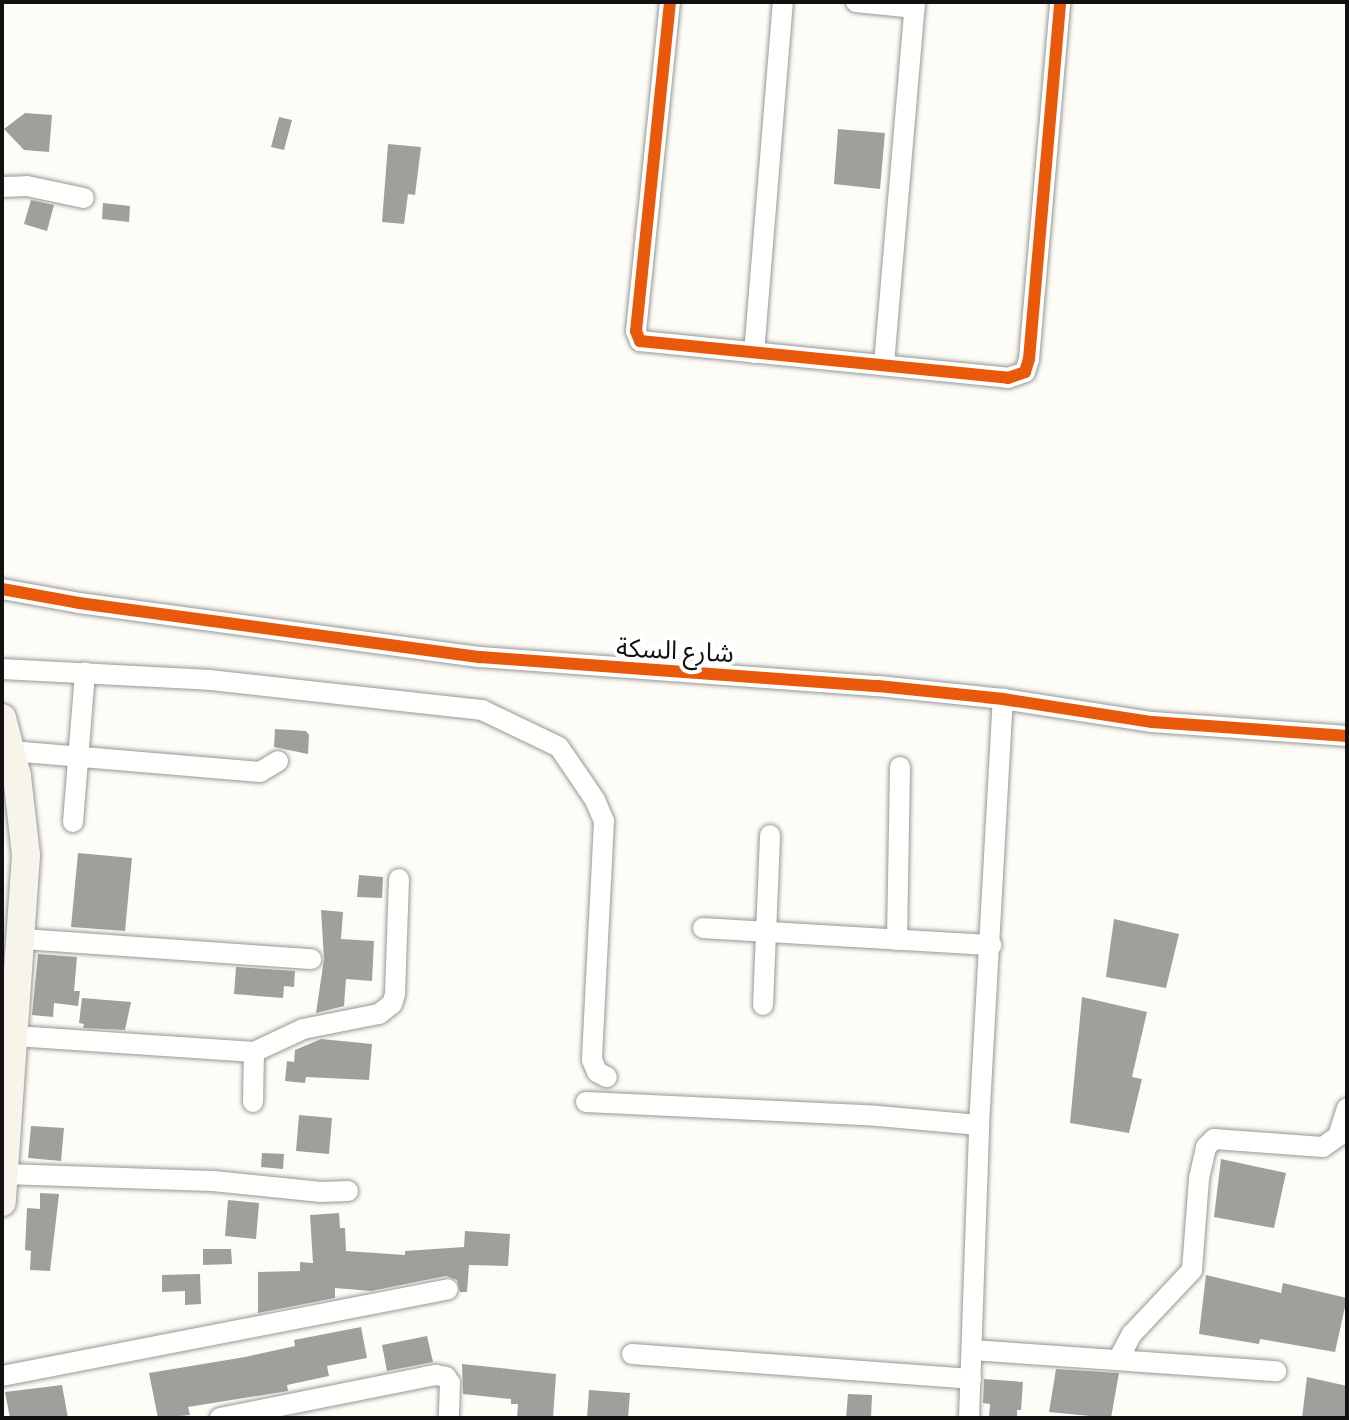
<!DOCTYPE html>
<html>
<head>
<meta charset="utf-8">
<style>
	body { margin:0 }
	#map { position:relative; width:1349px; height:1420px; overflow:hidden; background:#fdfcf7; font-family:"IBM Plex Serif","Noto Sans Arabic",serif }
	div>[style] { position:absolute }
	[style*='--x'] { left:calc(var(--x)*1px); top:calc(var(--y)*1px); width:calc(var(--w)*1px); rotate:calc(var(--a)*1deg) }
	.building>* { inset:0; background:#a19f9c }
	.roads { filter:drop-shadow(0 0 2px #979795) drop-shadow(0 0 2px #979795) }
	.minor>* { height:20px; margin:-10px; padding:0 10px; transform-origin:10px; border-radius:10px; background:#fffffe }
	.secondary>* { height:28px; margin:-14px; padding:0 14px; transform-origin:14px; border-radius:14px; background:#f6f4eb }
	.cycleway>* { height:12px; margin:-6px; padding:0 6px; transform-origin:6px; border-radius:6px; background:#e8590c }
	span { translate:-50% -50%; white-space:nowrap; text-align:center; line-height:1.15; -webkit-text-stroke:8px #fff; paint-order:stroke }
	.street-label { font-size:26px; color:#111 }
	.frame { position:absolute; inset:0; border:4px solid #111; pointer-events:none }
</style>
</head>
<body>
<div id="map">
	<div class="building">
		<div style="clip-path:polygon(25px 113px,52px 115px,49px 152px,24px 150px,4px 129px)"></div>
		<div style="clip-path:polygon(279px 117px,292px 120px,284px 150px,271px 147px)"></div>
		<div style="clip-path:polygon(838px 129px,885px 133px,880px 189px,834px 184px)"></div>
		<div style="clip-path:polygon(388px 144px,421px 147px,415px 195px,408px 194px,404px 224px,382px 222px)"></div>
		<div style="clip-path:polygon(31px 200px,54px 205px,47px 231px,24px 224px)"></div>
		<div style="clip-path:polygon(103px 203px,130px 206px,129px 222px,102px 219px)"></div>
		<div style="clip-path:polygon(275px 729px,306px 731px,309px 735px,308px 754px,274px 747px)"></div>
		<div style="clip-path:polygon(78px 853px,132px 858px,125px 931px,71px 927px)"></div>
		<div style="clip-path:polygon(359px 875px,383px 877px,382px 898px,357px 897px)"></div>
		<div style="clip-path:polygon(321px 910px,343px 912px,341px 939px,374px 941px,372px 981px,346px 979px,344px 1006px,316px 1013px,324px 959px)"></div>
		<div style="clip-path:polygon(1114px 919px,1179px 934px,1166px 988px,1106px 977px)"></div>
		<div style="clip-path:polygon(38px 954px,77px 957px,74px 991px,80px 991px,78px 1006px,54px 1003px,53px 1017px,32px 1015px)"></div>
		<div style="clip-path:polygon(236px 967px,295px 971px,294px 987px,284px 986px,283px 998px,234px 994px)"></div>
		<div style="clip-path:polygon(1082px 997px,1147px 1012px,1132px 1077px,1142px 1079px,1129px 1133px,1070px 1123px)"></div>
		<div style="clip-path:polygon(82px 998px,131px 1002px,125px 1030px,83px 1028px,84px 1024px,79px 1023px)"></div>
		<div style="clip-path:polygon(321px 1039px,372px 1044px,369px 1080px,306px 1077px,305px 1083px,285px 1081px,287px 1061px,294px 1062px,295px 1050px)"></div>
		<div style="clip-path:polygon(299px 1115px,332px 1118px,329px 1154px,296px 1151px)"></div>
		<div style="clip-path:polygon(31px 1126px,64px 1128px,61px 1161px,28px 1158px)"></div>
		<div style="clip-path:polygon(262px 1153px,284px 1154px,283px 1169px,261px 1167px)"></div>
		<div style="clip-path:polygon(1221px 1159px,1286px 1173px,1274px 1228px,1214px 1217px)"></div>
		<div style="clip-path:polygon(40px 1193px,59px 1194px,50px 1271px,30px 1270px,31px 1251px,25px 1250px,27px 1208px,40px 1209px)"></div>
		<div style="clip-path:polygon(228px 1200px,259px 1203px,256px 1239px,225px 1236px)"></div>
		<div style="clip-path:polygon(339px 1213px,340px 1228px,345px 1228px,346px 1251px,405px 1255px,405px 1251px,464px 1247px,465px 1231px,510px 1234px,508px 1266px,469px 1265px,467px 1292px,460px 1292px,457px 1280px,446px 1276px,371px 1291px,335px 1288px,335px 1298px,258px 1313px,258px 1272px,300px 1271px,300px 1262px,313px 1263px,310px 1215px)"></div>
		<div style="clip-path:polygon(203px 1249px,231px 1249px,232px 1264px,203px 1265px)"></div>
		<div style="clip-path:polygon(200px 1274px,201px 1304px,185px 1305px,185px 1291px,162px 1292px,162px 1275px)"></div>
		<div style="clip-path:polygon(1206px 1275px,1281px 1293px,1283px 1283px,1347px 1298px,1335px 1352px,1260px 1339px,1259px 1344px,1199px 1334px)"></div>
		<div style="clip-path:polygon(361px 1327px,367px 1358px,327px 1366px,329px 1376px,287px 1385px,288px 1391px,188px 1407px,190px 1415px,158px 1418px,149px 1373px,245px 1357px,295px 1346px,294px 1340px)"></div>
		<div style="clip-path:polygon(427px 1336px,433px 1362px,387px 1371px,382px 1345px)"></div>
		<div style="clip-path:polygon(462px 1364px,556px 1374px,553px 1418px,517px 1418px,518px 1404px,511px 1404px,511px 1399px,463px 1394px)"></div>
		<div style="clip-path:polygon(1056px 1369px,1119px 1373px,1111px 1418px,1049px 1412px)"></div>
		<div style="clip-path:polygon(1307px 1377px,1347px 1386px,1347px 1418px,1302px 1418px)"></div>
		<div style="clip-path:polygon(984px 1379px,1023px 1382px,1021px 1410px,1017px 1410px,1017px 1418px,989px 1416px,990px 1404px,983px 1403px)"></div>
		<div style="clip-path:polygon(62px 1385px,68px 1418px,10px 1418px,5px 1392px)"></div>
		<div style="clip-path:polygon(589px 1390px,630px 1393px,628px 1418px,587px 1418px)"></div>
		<div style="clip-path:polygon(848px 1394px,872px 1395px,871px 1418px,846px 1418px)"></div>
	</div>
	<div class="roads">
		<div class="minor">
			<div style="--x:670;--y:2;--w:331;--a:95.9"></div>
			<div style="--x:636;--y:331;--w:11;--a:68"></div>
			<div style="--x:640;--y:341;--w:370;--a:5.7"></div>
			<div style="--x:1008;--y:378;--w:18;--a:-19"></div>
			<div style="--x:1025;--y:372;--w:14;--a:-73"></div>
			<div style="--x:1029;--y:359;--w:358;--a:-85"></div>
			<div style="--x:856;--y:2;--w:59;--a:5.8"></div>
			<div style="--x:2;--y:187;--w:25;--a:-2"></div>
			<div style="--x:27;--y:186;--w:58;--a:11.9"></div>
			<div style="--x:754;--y:353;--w:352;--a:-85.3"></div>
			<div style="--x:884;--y:364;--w:363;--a:-85.1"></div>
			<div style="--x:2;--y:589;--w:78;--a:10.3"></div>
			<div style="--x:79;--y:603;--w:405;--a:7.7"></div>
			<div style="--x:480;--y:657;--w:399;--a:4.2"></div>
			<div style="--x:878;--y:686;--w:126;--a:5.9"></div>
			<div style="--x:1003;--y:699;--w:151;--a:8.8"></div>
			<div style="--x:1152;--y:722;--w:196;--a:4.1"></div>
			<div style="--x:2;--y:669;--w:208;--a:3"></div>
			<div style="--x:210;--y:680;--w:274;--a:6.3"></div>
			<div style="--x:482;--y:710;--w:85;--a:25.7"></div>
			<div style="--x:559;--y:747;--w:64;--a:55.8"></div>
			<div style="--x:595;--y:800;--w:23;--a:67"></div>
			<div style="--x:604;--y:821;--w:239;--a:92.9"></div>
			<div style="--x:592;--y:1060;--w:13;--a:67"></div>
			<div style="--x:597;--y:1072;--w:11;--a:27"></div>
			<div style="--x:11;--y:751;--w:250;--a:4.8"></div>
			<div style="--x:260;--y:772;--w:21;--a:-31"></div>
			<div style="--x:73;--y:822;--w:150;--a:-85.4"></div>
			<div style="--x:703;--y:928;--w:289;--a:3.4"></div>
			<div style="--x:23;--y:939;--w:289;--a:4"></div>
			<div style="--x:897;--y:940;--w:173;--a:-89"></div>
			<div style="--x:763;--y:1005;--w:170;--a:-87.6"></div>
			<div style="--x:15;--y:1036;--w:240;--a:3.8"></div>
			<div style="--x:254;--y:1052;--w:54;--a:-25.1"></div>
			<div style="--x:303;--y:1029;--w:77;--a:-11.2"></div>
			<div style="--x:379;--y:1014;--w:16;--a:-38"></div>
			<div style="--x:392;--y:1004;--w:10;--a:-73"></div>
			<div style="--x:395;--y:994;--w:115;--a:-88"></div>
			<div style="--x:253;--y:1102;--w:50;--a:-88.9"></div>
			<div style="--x:586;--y:1102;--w:292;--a:2.7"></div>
			<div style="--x:878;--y:1116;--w:101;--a:5.1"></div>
			<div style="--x:4;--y:1174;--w:209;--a:1.9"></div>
			<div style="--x:213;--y:1181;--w:109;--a:5.8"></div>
			<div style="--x:321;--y:1192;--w:27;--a:-2"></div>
			<div style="--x:972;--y:1350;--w:305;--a:4"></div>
			<div style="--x:632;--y:1354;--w:340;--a:4.2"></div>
			<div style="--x:1118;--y:1360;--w:30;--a:-62"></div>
			<div style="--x:1132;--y:1334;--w:88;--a:-46.8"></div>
			<div style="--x:1192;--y:1270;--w:92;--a:-85.6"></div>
			<div style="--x:1199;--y:1178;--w:32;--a:-77"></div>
			<div style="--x:1206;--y:1147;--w:11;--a:-45"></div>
			<div style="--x:1214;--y:1139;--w:109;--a:4.2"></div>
			<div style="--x:1323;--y:1147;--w:19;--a:-36"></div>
			<div style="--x:1338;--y:1136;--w:29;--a:-72"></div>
			<div style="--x:2;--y:1376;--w:454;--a:-11"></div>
			<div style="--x:220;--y:1418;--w:220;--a:-11.3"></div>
			<div style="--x:436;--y:1375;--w:10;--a:11"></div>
			<div style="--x:446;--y:1377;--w:7;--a:56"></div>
			<div style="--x:450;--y:1383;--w:35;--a:92"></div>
			<div style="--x:969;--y:1418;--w:293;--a:-88"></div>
			<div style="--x:979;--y:1125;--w:427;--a:-86.8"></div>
		</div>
		<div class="secondary">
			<div style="--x:2;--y:718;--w:60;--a:75.5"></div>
			<div style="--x:17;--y:776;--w:80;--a:83.5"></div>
			<div style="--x:26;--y:855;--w:348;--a:94"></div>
		</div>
	</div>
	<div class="cycleway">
		<div style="--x:670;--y:2;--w:331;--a:95.9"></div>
		<div style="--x:636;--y:331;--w:11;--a:68"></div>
		<div style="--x:640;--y:341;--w:370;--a:5.7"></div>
		<div style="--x:1008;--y:378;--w:18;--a:-19"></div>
		<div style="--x:1025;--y:372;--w:14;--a:-73"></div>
		<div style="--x:1029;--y:359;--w:358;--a:-85"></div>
		<div style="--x:2;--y:589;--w:78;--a:10.3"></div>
		<div style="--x:79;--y:603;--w:405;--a:7.7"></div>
		<div style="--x:480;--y:657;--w:399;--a:4.2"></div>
		<div style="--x:878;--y:686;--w:126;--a:5.9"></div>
		<div style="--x:1003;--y:699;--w:151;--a:8.8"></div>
		<div style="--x:1152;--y:722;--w:196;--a:4.1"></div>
	</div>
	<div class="street-label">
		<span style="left:675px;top:650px;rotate:3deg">شارع السكة</span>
	</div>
	<div class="frame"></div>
</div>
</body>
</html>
